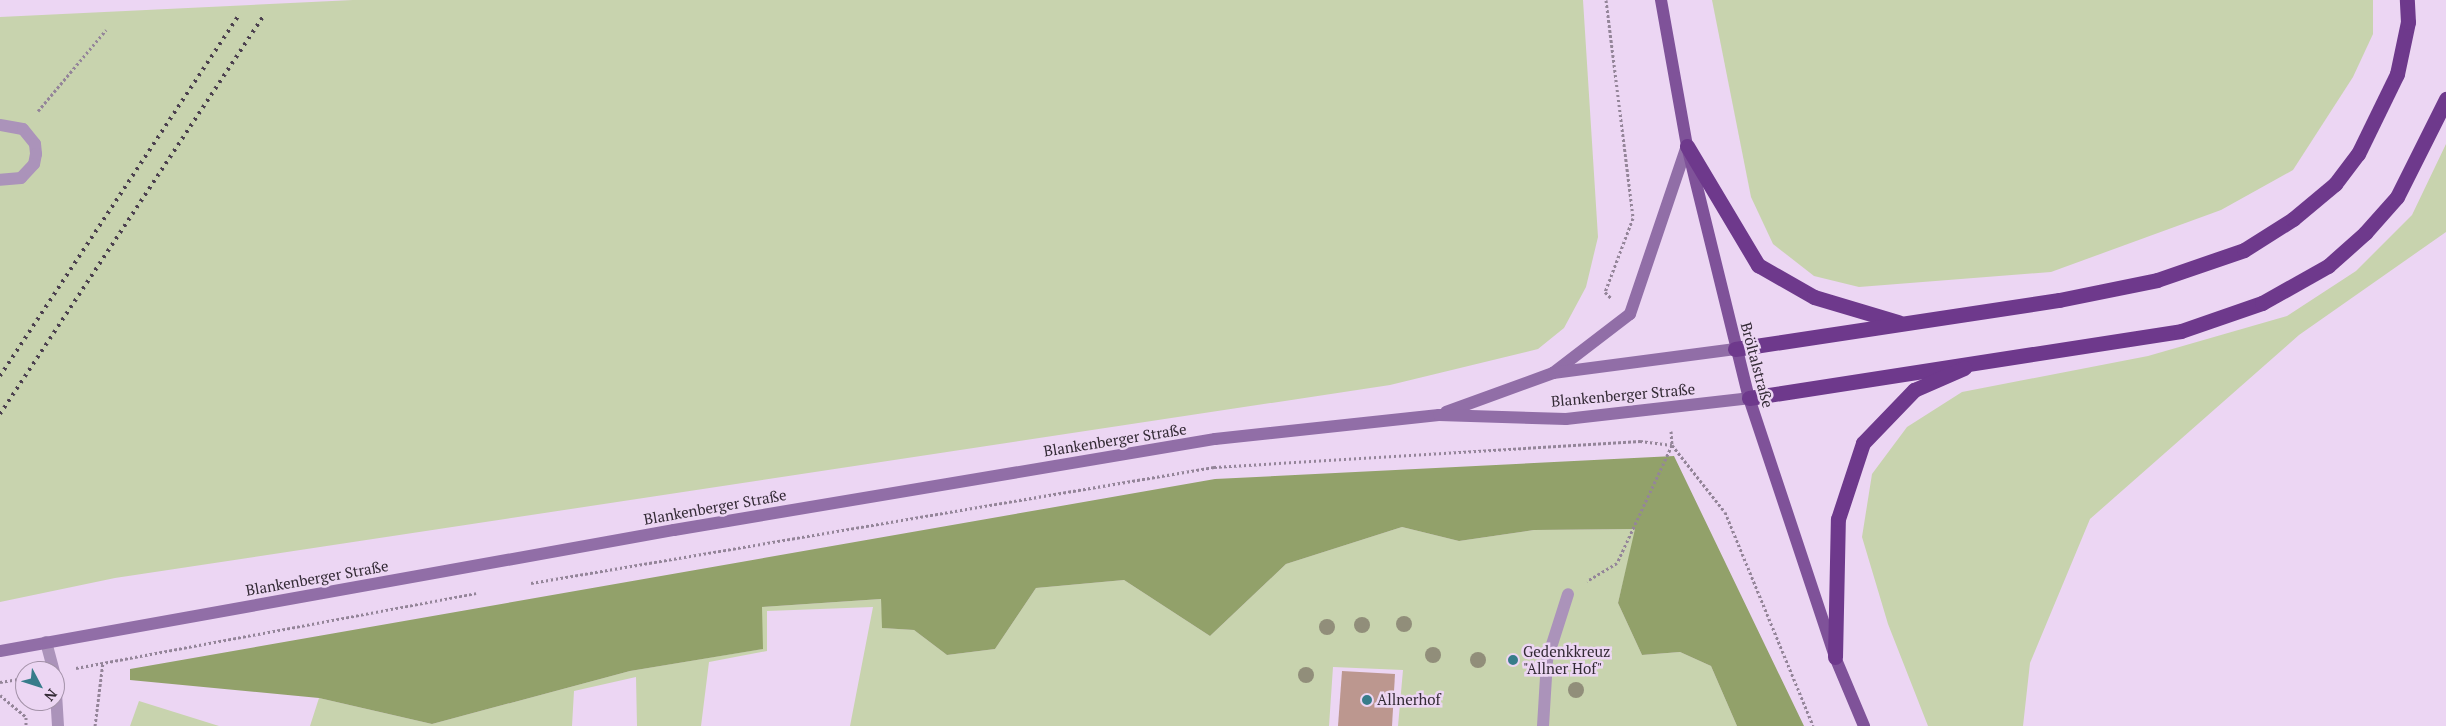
<!DOCTYPE html>
<html>
<head>
<meta charset="utf-8">
<style>
	body { margin:0 }
	#map { position:relative; width:2446px; height:726px; overflow:hidden; background:#ecd6f3; font-family:"PT Serif",serif }
	div>[style] { position:absolute }
	[style*='--x'] { left:calc(var(--x)*1px); top:calc(var(--y)*1px); width:calc(var(--w)*1px); rotate:calc(var(--a)*1deg) }
	.green>* { inset:0; background:#c8d3ae }
	.forest>* { inset:0; background:#92a16a }
	.building>* { inset:0; background:#bc978f }
	.path>* { height:3px; margin-top:-1.5px; transform-origin:0; background:repeating-linear-gradient(90deg,#948599 0 2.5px,transparent 0 5px) }
	.street>* { height:12px; margin:-6px; padding:0 6px; transform-origin:6px; border-radius:6px; background:#ab93ba }
	.secondary>* { height:12px; margin:-6px; padding:0 6px; transform-origin:6px; border-radius:6px; background:#916ea7 }
	.primary>* { height:12px; margin:-6px; padding:0 6px; transform-origin:6px; border-radius:6px; background:#7f5299 }
	.highway>* { height:15px; margin:-7.5px; padding:0 7.5px; transform-origin:7.5px; border-radius:7.5px; background:#6e398c }
	.rail>* { height:4px; margin-top:-2px; transform-origin:0; background:repeating-linear-gradient(90deg,#4b404e 0 2.5px,transparent 0 7.5px) }
	.trees>* { width:16px; height:16px; margin:-8px; border-radius:50%; background:#918e7a }
	.dots>* { width:14px; height:14px; translate:-50% -50%; box-sizing:border-box; border:2px solid #ecd6f3; border-radius:50% }
	span { translate:-50% -50%; white-space:nowrap; text-align:center; line-height:1.15; -webkit-text-stroke:5px #ecd6f3; paint-order:stroke }
	.street-label { font-size:15px; color:#332a35 }
	.poi-label { font-size:15px; color:#332a35 }
	.left { translate:0 -50%; text-align:left }
	.north { position:absolute; left:15px; top:661px; width:50px; height:50px; box-sizing:border-box; background:#ecd6f3; border:1px solid #a291a7; border-radius:50%; rotate:130deg; font-size:14px; font-weight:700; line-height:20px; text-align:center; color:#332a35 }
	.north::after { content:''; display:block; margin:auto; width:18px; height:22px; background:#377c8a; clip-path:polygon(50% 0,100% 100%,50% 72%,0 100%) }
</style>
</head>
<body>
<div id="map">
	<div class="green">
		<div style="clip-path:polygon(353px 0,1583px 0,1598px 237px,1586px 287px,1564px 328px,1538px 349px,1390px 385px,115px 578px,0 602px,0 17px)"></div>
		<div style="clip-path:polygon(1712px 0,2373px 0,2373px 34px,2353px 77px,2293px 170px,2221px 210px,2051px 272px,1859px 287px,1814px 276px,1773px 244px,1751px 197px)"></div>
		<div style="clip-path:polygon(2446px 144px,2446px 232px,2299px 335px,2090px 519px,2030px 663px,2023px 726px,1928px 726px,1888px 624px,1862px 537px,1872px 474px,1907px 427px,1962px 392px,2148px 356px,2287px 316px,2356px 271px,2412px 215px)"></div>
		<div style="clip-path:polygon(1402px 527px,1459px 541px,1534px 530px,1636px 529px,1618px 603px,1642px 655px,1680px 652px,1711px 666px,1737px 726px,1398px 726px,1403px 670px,1333px 667px,1329px 726px,850px 726px,873px 607px,767px 611px,767px 651px,709px 662px,701px 726px,637px 726px,636px 677px,574px 691px,572px 726px,310px 726px,319px 698px,432px 724px,630px 671px,762px 649px,762px 607px,881px 599px,883px 628px,914px 630px,947px 655px,995px 649px,1036px 588px,1124px 580px,1210px 636px,1286px 564px)"></div>
		<div style="clip-path:polygon(139px 701px,219px 726px,130px 726px)"></div>
	</div>
	<div class="forest">
		<div style="clip-path:polygon(1674px 456px,1804px 726px,1737px 726px,1711px 666px,1680px 652px,1642px 655px,1618px 603px,1635px 529px,1534px 530px,1459px 541px,1402px 527px,1286px 564px,1210px 636px,1124px 580px,1036px 588px,995px 649px,947px 655px,914px 630px,882px 628px,881px 599px,762px 607px,763px 649px,630px 671px,432px 724px,319px 698px,130px 680px,130px 669px,1215px 479px)"></div>
	</div>
	<div class="building">
		<div style="clip-path:polygon(1342px 671px,1395px 674px,1392px 726px,1338px 726px)"></div>
	</div>
	<div class="path">
		<div style="--x:1606;--y:0;--w:220;--a:82.9"></div>
		<div style="--x:1633;--y:218;--w:79;--a:110.7"></div>
		<div style="--x:1605;--y:292;--w:8;--a:45"></div>
		<div style="--x:38;--y:111;--w:106;--a:-50"></div>
		<div style="--x:1671;--y:431;--w:14;--a:86"></div>
		<div style="--x:1672;--y:445;--w:85;--a:51.7"></div>
		<div style="--x:1725;--y:512;--w:231;--a:67.6"></div>
		<div style="--x:531;--y:583;--w:693;--a:-9.64"></div>
		<div style="--x:1214;--y:467;--w:427;--a:-3.5"></div>
		<div style="--x:1640;--y:441;--w:32;--a:7"></div>
		<div style="--x:1672;--y:445;--w:130;--a:115"></div>
		<div style="--x:1617;--y:563;--w:35;--a:149"></div>
		<div style="--x:76;--y:668;--w:407;--a:-10.6"></div>
		<div style="--x:0;--y:682;--w:25;--a:-9"></div>
		<div style="--x:0;--y:695;--w:34;--a:40"></div>
		<div style="--x:26;--y:717;--w:9;--a:90"></div>
		<div style="--x:95;--y:726;--w:64;--a:-82.9"></div>
	</div>
	<div class="street">
		<div style="--x:0;--y:125;--w:23;--a:10"></div>
		<div style="--x:23;--y:129;--w:19;--a:51"></div>
		<div style="--x:35;--y:144;--w:10;--a:84"></div>
		<div style="--x:36;--y:154;--w:10;--a:101"></div>
		<div style="--x:34;--y:164;--w:19;--a:133"></div>
		<div style="--x:21;--y:178;--w:21;--a:175"></div>
		<div style="--x:46;--y:642;--w:30;--a:75"></div>
		<div style="--x:55;--y:677;--w:49;--a:86.5"></div>
		<div style="--x:1543;--y:726;--w:66;--a:-86.5"></div>
		<div style="--x:1547;--y:660;--w:69;--a:-72.3"></div>
	</div>
	<div class="secondary">
		<div style="--x:1553;--y:373;--w:97;--a:-37.5"></div>
		<div style="--x:1630;--y:314;--w:177;--a:-71.3"></div>
		<div style="--x:1446;--y:412;--w:114;--a:-20"></div>
		<div style="--x:1553;--y:373;--w:184;--a:-7.5"></div>
		<div style="--x:0;--y:651;--w:685;--a:-10.18"></div>
		<div style="--x:674;--y:530;--w:549;--a:-9.55"></div>
		<div style="--x:1215;--y:439;--w:225;--a:-6.1"></div>
		<div style="--x:1439;--y:415;--w:127;--a:1.8"></div>
		<div style="--x:1566;--y:419;--w:184;--a:-6.5"></div>
	</div>
	<div class="primary">
		<div style="--x:1661;--y:0;--w:148;--a:79.9"></div>
		<div style="--x:1687;--y:146;--w:260;--a:76.2"></div>
		<div style="--x:1749;--y:398;--w:273;--a:71.6"></div>
		<div style="--x:1835;--y:657;--w:75;--a:67.2"></div>
	</div>
	<div class="highway">
		<div style="--x:1687;--y:146;--w:139;--a:59.2"></div>
		<div style="--x:1758;--y:265;--w:64;--a:29.7"></div>
		<div style="--x:1814;--y:297;--w:88;--a:16.6"></div>
		<div style="--x:1735;--y:349;--w:328;--a:-8.6"></div>
		<div style="--x:2059;--y:300;--w:100;--a:-11.5"></div>
		<div style="--x:2157;--y:280;--w:92;--a:-19"></div>
		<div style="--x:2244;--y:250;--w:58;--a:-32.3"></div>
		<div style="--x:2293;--y:219;--w:55;--a:-39.8"></div>
		<div style="--x:2335;--y:184;--w:38;--a:-53"></div>
		<div style="--x:2358;--y:154;--w:89;--a:-64"></div>
		<div style="--x:2397;--y:74;--w:53;--a:-78.1"></div>
		<div style="--x:2408;--y:22;--w:22;--a:-93"></div>
		<div style="--x:1749;--y:398;--w:437;--a:-8.8"></div>
		<div style="--x:2181;--y:331;--w:86;--a:-19.1"></div>
		<div style="--x:2262;--y:303;--w:76;--a:-29.3"></div>
		<div style="--x:2328;--y:266;--w:50;--a:-41.7"></div>
		<div style="--x:2365;--y:233;--w:48;--a:-48.4"></div>
		<div style="--x:2397;--y:197;--w:110;--a:-63.4"></div>
		<div style="--x:1835;--y:657;--w:138;--a:-88.8"></div>
		<div style="--x:1838;--y:519;--w:80;--a:-71.8"></div>
		<div style="--x:1863;--y:443;--w:74;--a:-46.1"></div>
		<div style="--x:1914;--y:390;--w:55;--a:-23.7"></div>
	</div>
	<div class="rail">
		<div style="--x:0;--y:376;--w:432;--a:-56.5"></div>
		<div style="--x:0;--y:414;--w:477;--a:-56.5"></div>
	</div>
	<div class="trees">
		<div style="left:1404px;top:624px"></div>
		<div style="left:1362px;top:625px"></div>
		<div style="left:1327px;top:627px"></div>
		<div style="left:1433px;top:655px"></div>
		<div style="left:1478px;top:660px"></div>
		<div style="left:1306px;top:675px"></div>
		<div style="left:1576px;top:690px"></div>
	</div>
	<div class="dots">
		<div style="left:1513px;top:660px;background:#377c8a"></div>
		<div style="left:1367px;top:700px;background:#377c8a"></div>
	</div>
	<div class="street-label">
		<span style="left:1757px;top:365px;rotate:75deg">Bröltalstraße</span>
		<span style="left:1623px;top:395px;rotate:-5deg">Blankenberger Straße</span>
		<span style="left:1115px;top:440px;rotate:-9deg">Blankenberger Straße</span>
		<span style="left:715px;top:507px;rotate:-10deg">Blankenberger Straße</span>
		<span style="left:317px;top:578px;rotate:-10deg">Blankenberger Straße</span>
	</div>
	<div class="poi-label">
		<span class="left" style="left:1523px;top:660px">Gedenkkreuz<br>"Allner Hof"</span>
		<span class="left" style="left:1377px;top:700px">Allnerhof</span>
	</div>
	<div class="north">N</div>
</div>
</body>
</html>
